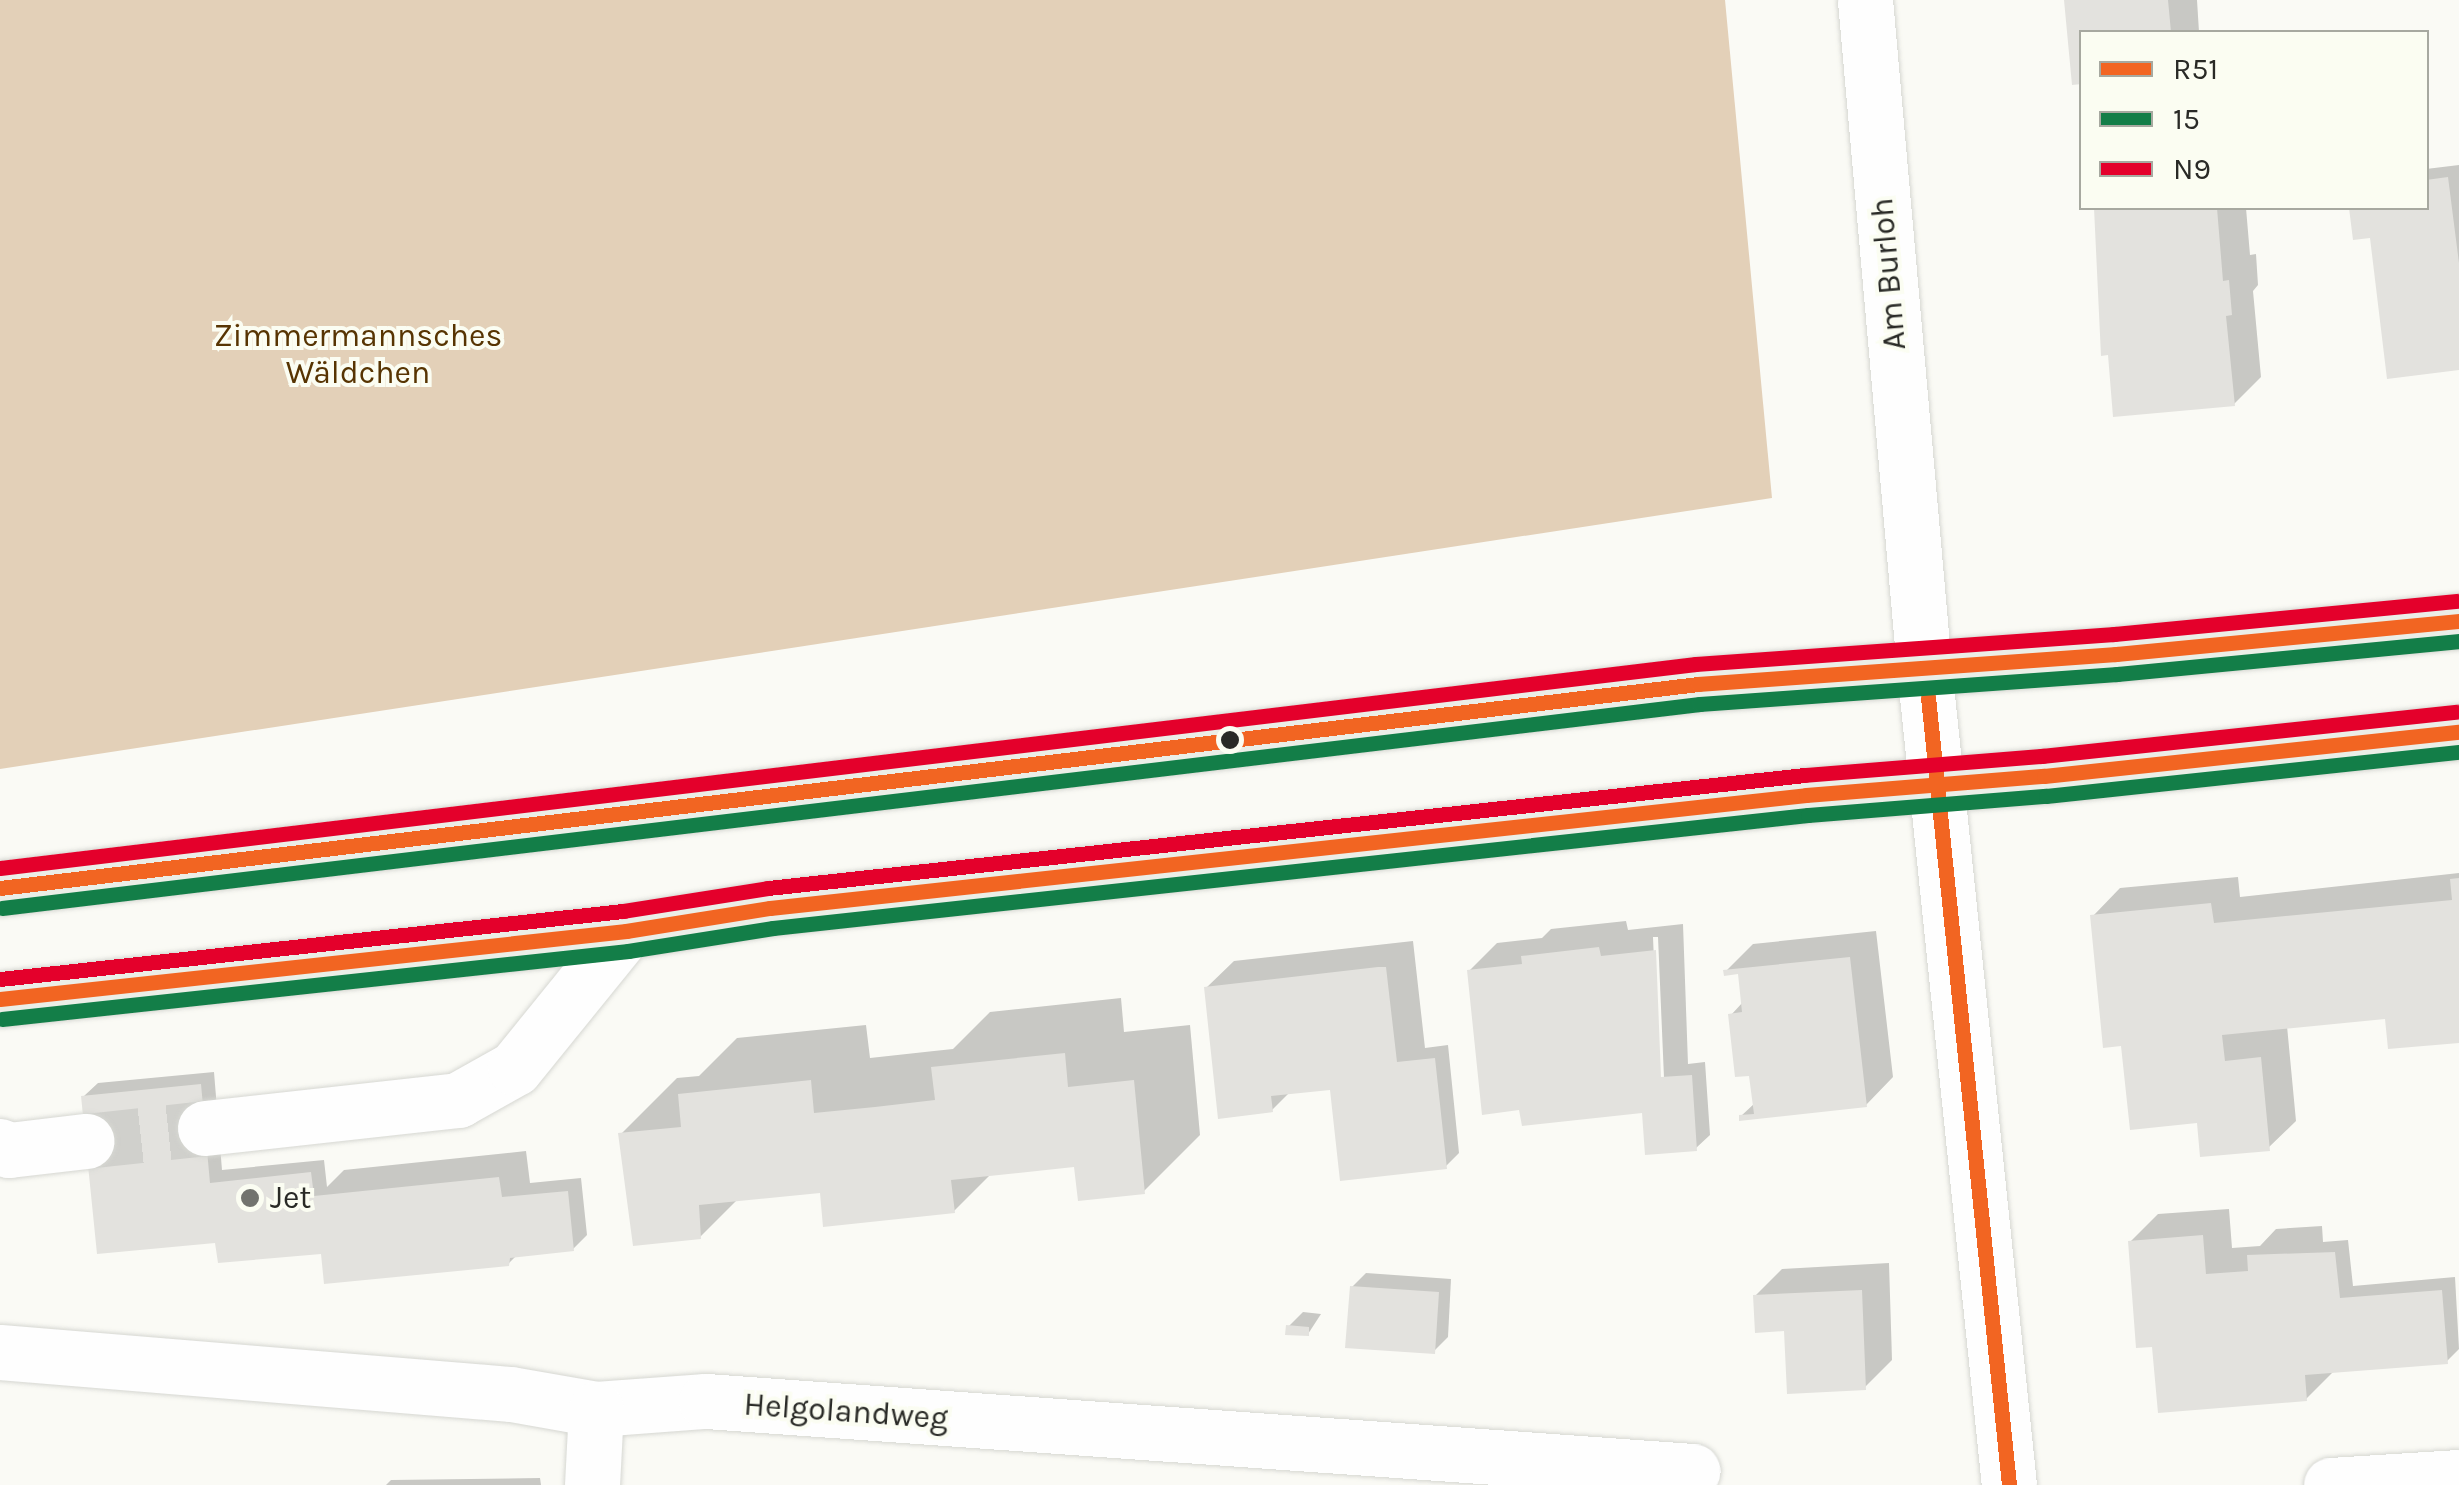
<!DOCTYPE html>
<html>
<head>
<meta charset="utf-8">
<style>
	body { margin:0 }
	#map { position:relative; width:2459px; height:1485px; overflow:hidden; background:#fafaf5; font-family:Karla,sans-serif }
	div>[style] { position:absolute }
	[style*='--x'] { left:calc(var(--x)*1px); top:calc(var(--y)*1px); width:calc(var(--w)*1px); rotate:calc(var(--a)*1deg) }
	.forest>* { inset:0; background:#e3d0b8 }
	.shadow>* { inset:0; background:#0003 }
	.building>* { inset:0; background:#e3e2de }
	.minor-tunnel>* { height:55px; margin-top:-27.5px; transform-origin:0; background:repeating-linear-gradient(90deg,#d0d0cc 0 55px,transparent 0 83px) }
	.roads { filter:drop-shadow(0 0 2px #d6d7d2) drop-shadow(0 0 2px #d6d7d2) }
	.minor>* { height:55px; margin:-27.5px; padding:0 27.5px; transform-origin:27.5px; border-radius:27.5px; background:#fefefe }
	.major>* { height:55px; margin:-27.5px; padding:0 27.5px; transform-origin:27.5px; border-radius:27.5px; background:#ebeee7 }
	.bus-1>* { height:15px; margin:-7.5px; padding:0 7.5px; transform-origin:7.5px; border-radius:7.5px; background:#f26522 }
	.bus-2>* { height:15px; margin:-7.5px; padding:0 7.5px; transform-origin:7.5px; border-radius:7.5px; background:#137e48 }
	.bus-3>* { height:15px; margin:-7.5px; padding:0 7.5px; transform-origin:7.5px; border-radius:7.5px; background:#e4002b }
	.dots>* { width:28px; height:28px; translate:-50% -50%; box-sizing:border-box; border:5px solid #fbfdf2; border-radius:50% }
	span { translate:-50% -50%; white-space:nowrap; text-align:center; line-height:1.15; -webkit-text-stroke:8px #fbfdf2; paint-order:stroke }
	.street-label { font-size:32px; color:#292a26 }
	.park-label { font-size:32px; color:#573402 }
	.poi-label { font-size:32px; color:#292a26 }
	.left { translate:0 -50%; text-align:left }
	.legend { position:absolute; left:2079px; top:30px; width:350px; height:180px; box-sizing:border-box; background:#fbfdf2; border:2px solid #a7a9a0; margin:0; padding:12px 18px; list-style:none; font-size:30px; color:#292a26 }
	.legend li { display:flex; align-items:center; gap:20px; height:50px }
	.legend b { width:50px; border:2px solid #a7a9a0 }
</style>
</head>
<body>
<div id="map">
	<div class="forest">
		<div style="clip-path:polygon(0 0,1725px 0,1772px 498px,0 769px)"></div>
	</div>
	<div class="shadow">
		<div style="clip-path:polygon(2067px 0,2197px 0,2199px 32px,2082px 32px)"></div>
		<div style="clip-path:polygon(2459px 165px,2459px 367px,2372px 232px,2355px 237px,2351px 208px,2426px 208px,2426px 169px)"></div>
		<div style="clip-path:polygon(2096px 208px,2246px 208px,2250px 255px,2256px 254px,2258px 285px,2253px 291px,2261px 377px,2234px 404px,2104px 353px)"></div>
		<div style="clip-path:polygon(2459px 873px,2459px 1040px,2387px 1017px,2287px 1026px,2296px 1121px,2268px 1148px,2199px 1120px,2124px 1043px,2093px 916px,2120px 888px,2238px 877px,2240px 897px)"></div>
		<div style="clip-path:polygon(evenodd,1626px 921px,1628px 930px,1683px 924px,1688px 1064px,1705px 1062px,1710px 1135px,1696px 1148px,1470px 970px,1497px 943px,1542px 938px,1551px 929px,1626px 921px,1653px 937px,1658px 937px,1664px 1078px,1659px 1083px,1653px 937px)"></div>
		<div style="clip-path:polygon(1876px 931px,1893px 1077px,1866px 1105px,1741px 1116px,1755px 1103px,1751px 1073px,1731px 1015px,1743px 1002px,1740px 972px,1726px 971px,1753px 944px)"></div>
		<div style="clip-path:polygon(1413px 941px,1425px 1048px,1448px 1045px,1459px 1153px,1445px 1167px,1337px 1086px,1290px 1092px,1272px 1110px,1206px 988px,1234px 961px)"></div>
		<div style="clip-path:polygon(1121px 998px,1124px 1032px,1190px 1025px,1200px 1135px,1144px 1191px,1076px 1164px,992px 1173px,954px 1211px,823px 1190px,738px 1199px,700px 1237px,621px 1134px,677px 1078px,699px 1076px,737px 1038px,866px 1025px,870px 1058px,934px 1051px,953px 1049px,990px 1012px)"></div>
		<div style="clip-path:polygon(214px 1072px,222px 1170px,324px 1160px,327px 1187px,344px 1170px,526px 1151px,530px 1183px,581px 1178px,587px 1235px,573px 1249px,517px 1255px,508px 1264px,218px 1240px,84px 1096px,98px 1083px)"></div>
		<div style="clip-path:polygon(2229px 1209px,2232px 1248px,2260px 1246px,2276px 1229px,2322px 1226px,2323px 1242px,2348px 1240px,2353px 1286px,2455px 1277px,2459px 1349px,2447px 1361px,2335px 1370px,2306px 1399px,2154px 1344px,2130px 1242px,2158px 1214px)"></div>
		<div style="clip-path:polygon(1889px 1263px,1892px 1360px,1865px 1387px,1786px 1329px,1755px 1296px,1782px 1269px)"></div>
		<div style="clip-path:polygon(1366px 1273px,1451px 1279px,1448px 1337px,1434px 1351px,1352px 1287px)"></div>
		<div style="clip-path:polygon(1303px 1312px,1321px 1314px,1308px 1334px,1289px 1326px)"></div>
		<div style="clip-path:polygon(540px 1478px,541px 1485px,386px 1485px,391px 1480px)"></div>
	</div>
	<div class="building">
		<div style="clip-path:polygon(2064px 0,2168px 0,2171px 32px,2082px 32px,2082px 84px,2072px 85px)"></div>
		<div style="clip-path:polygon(2448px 177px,2459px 263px,2459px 370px,2387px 379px,2370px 238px,2353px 240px,2349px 208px,2426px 208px,2426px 180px)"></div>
		<div style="clip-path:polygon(2094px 208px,2217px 208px,2223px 281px,2229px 280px,2232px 315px,2226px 316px,2235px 406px,2113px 417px,2108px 355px,2101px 356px)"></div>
		<div style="clip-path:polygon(2459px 878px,2459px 1043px,2388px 1049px,2385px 1019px,2222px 1035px,2225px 1061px,2261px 1057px,2270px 1151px,2200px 1157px,2197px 1123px,2130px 1130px,2121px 1046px,2103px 1048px,2090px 915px,2211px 903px,2214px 923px,2452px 900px,2450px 879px)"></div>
		<div style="clip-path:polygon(1599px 947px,1601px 956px,1656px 950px,1661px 1077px,1692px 1075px,1697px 1151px,1645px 1155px,1642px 1113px,1522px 1126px,1519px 1110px,1482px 1115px,1467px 970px,1522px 964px,1521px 956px)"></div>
		<div style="clip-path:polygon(1850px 957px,1867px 1107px,1739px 1121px,1739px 1115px,1754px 1114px,1749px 1076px,1735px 1077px,1728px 1014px,1742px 1012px,1738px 974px,1724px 976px,1723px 970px)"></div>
		<div style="clip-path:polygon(1378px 967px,1386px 967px,1397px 1062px,1435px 1058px,1447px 1169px,1340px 1181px,1330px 1090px,1271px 1096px,1273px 1112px,1218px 1119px,1204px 987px)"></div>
		<div style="clip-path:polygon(1065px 1053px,1068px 1087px,1134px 1080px,1145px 1194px,1078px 1201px,1074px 1167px,951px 1180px,955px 1213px,823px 1227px,820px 1193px,699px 1205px,701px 1239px,633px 1246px,618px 1133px,681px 1127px,678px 1094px,811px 1080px,814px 1113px,875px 1107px,935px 1100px,931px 1067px)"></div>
		<div style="clip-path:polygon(201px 1084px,210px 1183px,311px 1172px,314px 1196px,499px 1177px,502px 1197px,568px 1191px,574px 1251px,510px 1258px,509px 1266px,324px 1284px,321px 1254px,218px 1263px,215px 1243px,97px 1254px,81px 1096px)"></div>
		<div style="clip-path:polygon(2203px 1235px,2206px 1274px,2248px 1271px,2247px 1255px,2335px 1252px,2340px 1298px,2442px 1290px,2448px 1364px,2305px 1375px,2307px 1401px,2158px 1413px,2152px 1347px,2136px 1348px,2128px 1241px)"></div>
		<div style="clip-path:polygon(1350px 1286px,1439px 1292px,1435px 1354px,1345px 1348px)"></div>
		<div style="clip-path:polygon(1862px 1290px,1866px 1390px,1787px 1394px,1784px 1331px,1755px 1333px,1753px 1295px)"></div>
		<div style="clip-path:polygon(1286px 1325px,1309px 1327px,1309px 1336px,1285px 1335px)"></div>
	</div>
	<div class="minor-tunnel">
		<div style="--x:86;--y:1141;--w:120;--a:-6.2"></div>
	</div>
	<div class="roads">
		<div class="minor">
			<div style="--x:1865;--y:0;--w:670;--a:84.95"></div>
			<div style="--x:1924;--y:667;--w:822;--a:84.07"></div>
			<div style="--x:205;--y:1128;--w:255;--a:-6.3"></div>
			<div style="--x:458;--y:1100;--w:65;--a:-29.3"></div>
			<div style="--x:515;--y:1068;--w:176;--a:-51"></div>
			<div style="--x:0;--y:1146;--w:10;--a:24"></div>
			<div style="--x:9;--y:1150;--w:78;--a:-6.7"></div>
			<div style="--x:0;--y:1352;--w:513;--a:4.7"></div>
			<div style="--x:511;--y:1394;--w:86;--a:10"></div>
			<div style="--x:596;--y:1409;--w:110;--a:-4.2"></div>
			<div style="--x:706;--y:1401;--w:989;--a:4.06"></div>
			<div style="--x:592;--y:1485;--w:76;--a:-87"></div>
			<div style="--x:2331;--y:1485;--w:128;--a:-3.6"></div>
		</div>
		<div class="major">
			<div style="--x:0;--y:888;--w:1710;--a:-6.85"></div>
			<div style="--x:1698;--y:684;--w:419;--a:-4.1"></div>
			<div style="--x:2116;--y:654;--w:345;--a:-5.5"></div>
			<div style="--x:0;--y:999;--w:630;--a:-6.2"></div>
			<div style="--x:626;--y:931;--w:146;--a:-9.1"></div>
			<div style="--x:770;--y:908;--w:1042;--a:-6.22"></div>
			<div style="--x:1806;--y:795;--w:239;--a:-4.6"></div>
			<div style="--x:2044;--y:776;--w:417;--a:-6.1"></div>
		</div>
	</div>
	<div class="bus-1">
		<div style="--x:1928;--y:697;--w:792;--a:84.13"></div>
		<div style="--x:0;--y:888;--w:1710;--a:-6.85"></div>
		<div style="--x:1698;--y:684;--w:419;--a:-4.1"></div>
		<div style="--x:2116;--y:654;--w:345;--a:-5.5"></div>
		<div style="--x:0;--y:999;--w:630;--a:-6.2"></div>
		<div style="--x:626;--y:931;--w:146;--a:-9.1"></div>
		<div style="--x:770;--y:908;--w:1042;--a:-6.22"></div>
		<div style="--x:1806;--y:795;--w:239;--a:-4.6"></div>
		<div style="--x:2044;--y:776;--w:417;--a:-6.1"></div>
	</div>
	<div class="bus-2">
		<div style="--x:2;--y:908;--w:1710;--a:-6.85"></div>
		<div style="--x:1700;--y:704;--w:418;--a:-4.1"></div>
		<div style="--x:2117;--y:674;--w:344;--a:-5.5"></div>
		<div style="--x:2;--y:1019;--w:630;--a:-6.2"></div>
		<div style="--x:628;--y:951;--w:147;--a:-9"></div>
		<div style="--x:773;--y:928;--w:1041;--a:-6.23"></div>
		<div style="--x:1808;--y:815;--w:239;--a:-4.6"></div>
		<div style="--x:2046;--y:796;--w:415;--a:-6.1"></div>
	</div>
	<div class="bus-3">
		<div style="--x:0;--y:868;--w:1708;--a:-6.86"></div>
		<div style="--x:1696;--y:664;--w:419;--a:-4.1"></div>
		<div style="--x:2114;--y:634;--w:345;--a:-5.5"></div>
		<div style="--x:0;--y:979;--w:627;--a:-6.23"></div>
		<div style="--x:623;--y:911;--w:147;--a:-9"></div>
		<div style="--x:768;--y:888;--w:1042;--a:-6.22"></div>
		<div style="--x:1804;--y:775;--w:239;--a:-4.6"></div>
		<div style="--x:2042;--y:756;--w:417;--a:-6.1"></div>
	</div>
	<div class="dots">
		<div style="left:1230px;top:740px;background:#292a26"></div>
		<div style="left:250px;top:1198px;background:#72736e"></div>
	</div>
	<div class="street-label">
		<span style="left:1889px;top:274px;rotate:-95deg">Am Burloh</span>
		<span style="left:846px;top:1412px;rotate:4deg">Helgolandweg</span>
	</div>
	<div class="park-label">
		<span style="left:358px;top:355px">Zimmermannsches<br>Wäldchen</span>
	</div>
	<div class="poi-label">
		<span class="left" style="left:270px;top:1198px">Jet</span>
	</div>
	<ul class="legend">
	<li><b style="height:12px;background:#f26522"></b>R51</li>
	<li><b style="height:12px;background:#137e48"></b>15</li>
	<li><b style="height:12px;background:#e4002b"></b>N9</li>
	</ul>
</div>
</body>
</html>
